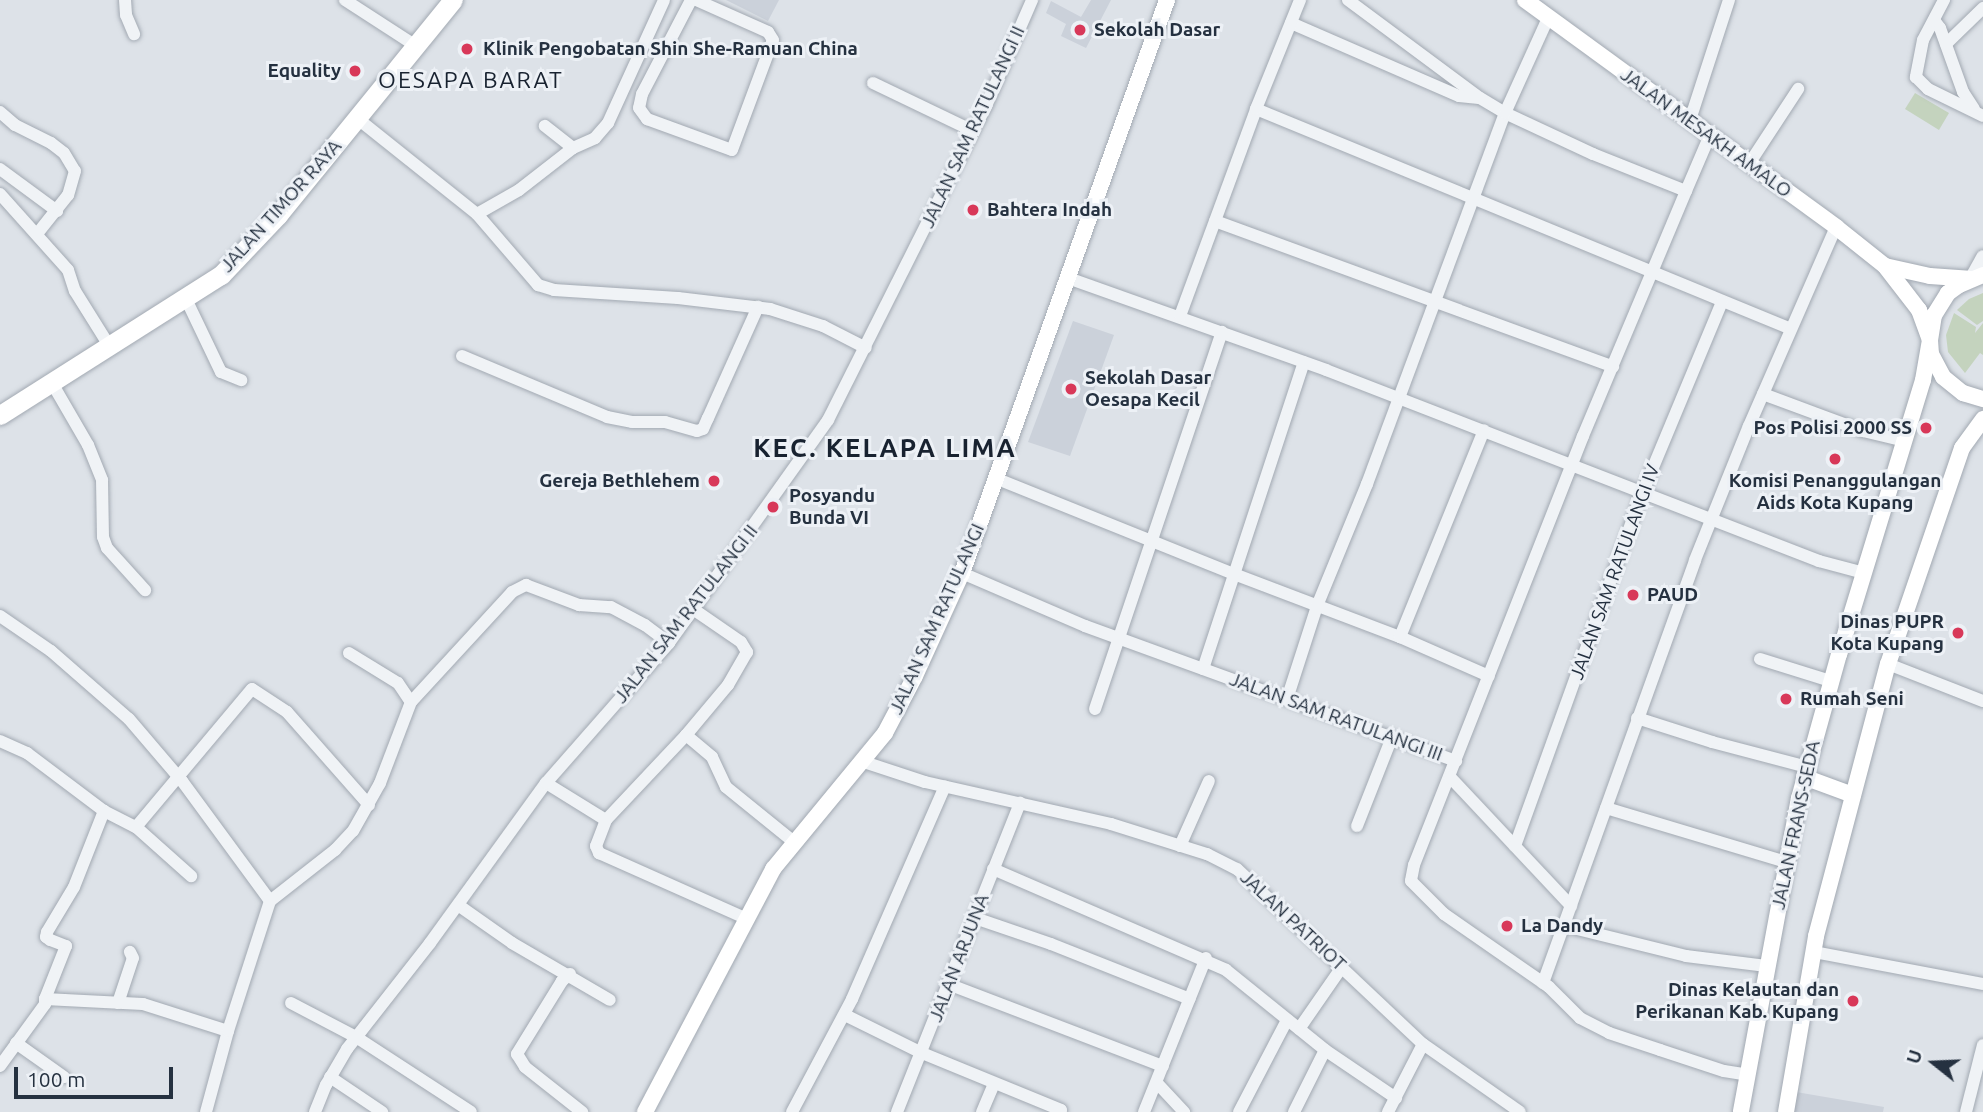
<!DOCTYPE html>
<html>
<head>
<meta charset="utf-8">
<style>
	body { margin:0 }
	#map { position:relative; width:1983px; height:1112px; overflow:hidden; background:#dde2e8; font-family:Ubuntu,sans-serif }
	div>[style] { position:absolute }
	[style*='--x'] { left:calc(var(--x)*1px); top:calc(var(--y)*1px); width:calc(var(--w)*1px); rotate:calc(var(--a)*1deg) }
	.built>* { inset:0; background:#cbd1da }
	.green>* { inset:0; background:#c4d3be }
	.roads { filter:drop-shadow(0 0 2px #a2a9b2) drop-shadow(0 0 2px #a2a9b2) }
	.minor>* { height:12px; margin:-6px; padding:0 6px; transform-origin:6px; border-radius:6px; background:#f0f3f6 }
	.major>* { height:16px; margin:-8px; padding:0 8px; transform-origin:8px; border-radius:8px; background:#fff }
	.highway>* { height:19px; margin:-9.5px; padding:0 9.5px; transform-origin:9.5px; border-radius:9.5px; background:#fff }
	.dots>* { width:19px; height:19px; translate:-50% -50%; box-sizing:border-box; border:4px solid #edf1f6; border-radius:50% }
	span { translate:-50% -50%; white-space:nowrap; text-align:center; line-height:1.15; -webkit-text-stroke:6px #edf1f6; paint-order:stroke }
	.poi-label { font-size:19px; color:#253140; font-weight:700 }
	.left { translate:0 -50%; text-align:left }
	.right { translate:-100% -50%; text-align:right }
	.street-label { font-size:19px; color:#253140 }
	.quarter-label { font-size:23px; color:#182230; letter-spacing:2px }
	.district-label { font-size:26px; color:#182230; font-weight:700; letter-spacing:2px }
	.north { position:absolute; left:1899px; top:1028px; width:70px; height:70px; -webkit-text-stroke:5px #edf1f6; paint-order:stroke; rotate:288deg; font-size:19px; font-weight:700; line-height:28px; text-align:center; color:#253140 }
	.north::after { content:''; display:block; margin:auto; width:24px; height:32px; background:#253140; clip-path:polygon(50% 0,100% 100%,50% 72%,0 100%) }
	.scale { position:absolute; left:14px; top:1067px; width:159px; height:32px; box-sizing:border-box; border:4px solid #253140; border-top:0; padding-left:9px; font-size:21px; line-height:24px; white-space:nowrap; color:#253140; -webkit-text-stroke:5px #edf1f6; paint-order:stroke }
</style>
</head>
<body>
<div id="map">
	<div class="built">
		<div style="clip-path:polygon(726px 0,779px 0,768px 21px)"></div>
		<div style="clip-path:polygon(1091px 0,1111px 0,1086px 48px,1061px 36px,1066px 24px,1046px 13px,1051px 1px,1081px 17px)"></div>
		<div style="clip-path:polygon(1073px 321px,1114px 335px,1070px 456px,1028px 442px)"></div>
		<div style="clip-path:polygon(1790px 1091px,1884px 1107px,1883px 1112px,1786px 1112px)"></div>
	</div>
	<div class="green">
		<div style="clip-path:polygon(1915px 93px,1949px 113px,1939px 130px,1905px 109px)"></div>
		<div style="clip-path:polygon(1983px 293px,1983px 321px,1977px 325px,1957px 310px,1969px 299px)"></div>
		<div style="clip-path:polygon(1954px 313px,1976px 327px,1975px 333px,1983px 323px,1983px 355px,1980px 353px,1965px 373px,1948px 352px,1946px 335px)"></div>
	</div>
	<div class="roads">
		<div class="minor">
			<div style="--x:125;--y:0;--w:15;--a:86"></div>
			<div style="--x:126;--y:15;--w:21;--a:67"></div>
			<div style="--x:345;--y:0;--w:85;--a:32.9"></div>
			<div style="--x:691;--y:0;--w:106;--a:117.5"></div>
			<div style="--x:642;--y:94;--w:14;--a:102"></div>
			<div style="--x:639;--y:108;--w:14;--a:54"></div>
			<div style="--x:647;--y:119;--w:90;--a:20"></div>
			<div style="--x:732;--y:150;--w:117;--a:-69.6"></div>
			<div style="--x:773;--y:40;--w:9;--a:-122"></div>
			<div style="--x:768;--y:32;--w:79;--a:-156"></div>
			<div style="--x:1348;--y:0;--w:164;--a:36.6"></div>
			<div style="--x:1480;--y:98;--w:29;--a:31"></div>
			<div style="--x:1505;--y:113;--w:97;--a:25"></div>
			<div style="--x:1593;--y:154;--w:100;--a:21.7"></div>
			<div style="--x:1686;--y:191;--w:266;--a:112.8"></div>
			<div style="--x:1583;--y:436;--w:461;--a:111.5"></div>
			<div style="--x:1414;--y:865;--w:16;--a:101"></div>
			<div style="--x:1411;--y:881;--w:47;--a:45"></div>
			<div style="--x:1444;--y:914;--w:128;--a:34.8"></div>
			<div style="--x:1549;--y:987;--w:44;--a:45"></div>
			<div style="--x:1580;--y:1018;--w:33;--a:27"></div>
			<div style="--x:1609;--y:1033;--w:54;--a:18.4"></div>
			<div style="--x:1660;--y:1050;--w:67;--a:18.2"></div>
			<div style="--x:1724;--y:1071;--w:24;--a:9"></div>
			<div style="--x:1944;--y:0;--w:45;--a:117.7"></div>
			<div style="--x:1923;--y:40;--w:38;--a:101"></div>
			<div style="--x:1916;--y:77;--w:17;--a:45"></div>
			<div style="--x:1928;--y:89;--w:61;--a:26.1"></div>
			<div style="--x:1934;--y:20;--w:10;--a:53"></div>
			<div style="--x:1940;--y:28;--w:68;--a:70.2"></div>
			<div style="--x:1963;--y:92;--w:20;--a:57"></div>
			<div style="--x:1291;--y:23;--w:183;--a:23.5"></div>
			<div style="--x:1459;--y:96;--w:20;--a:6"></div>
			<div style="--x:1946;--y:44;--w:52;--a:-44.2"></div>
			<div style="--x:873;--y:83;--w:111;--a:25.6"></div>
			<div style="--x:1256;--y:109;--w:578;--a:22.35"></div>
			<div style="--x:0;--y:112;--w:20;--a:41"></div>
			<div style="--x:15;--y:125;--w:40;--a:26.6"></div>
			<div style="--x:51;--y:143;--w:16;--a:38"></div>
			<div style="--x:64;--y:153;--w:21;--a:59"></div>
			<div style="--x:75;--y:171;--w:25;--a:106"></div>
			<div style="--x:68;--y:195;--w:50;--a:128.5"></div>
			<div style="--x:358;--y:119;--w:152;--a:38.6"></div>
			<div style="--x:477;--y:214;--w:94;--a:49.3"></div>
			<div style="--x:538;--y:285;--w:17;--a:17"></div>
			<div style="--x:554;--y:290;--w:124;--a:3.7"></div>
			<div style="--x:678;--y:298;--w:93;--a:6.8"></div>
			<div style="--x:770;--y:309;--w:56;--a:17.8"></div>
			<div style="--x:823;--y:326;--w:48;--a:27.1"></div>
			<div style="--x:1690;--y:120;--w:126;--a:-72"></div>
			<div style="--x:573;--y:148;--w:24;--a:-24"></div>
			<div style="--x:595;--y:138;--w:20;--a:-49"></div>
			<div style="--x:608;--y:123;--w:135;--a:-65.5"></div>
			<div style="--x:1749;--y:164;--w:90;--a:-56.8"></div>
			<div style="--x:0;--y:169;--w:71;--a:36.4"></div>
			<div style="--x:1686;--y:191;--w:61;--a:-66.8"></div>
			<div style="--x:0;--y:194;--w:102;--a:48.2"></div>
			<div style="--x:68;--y:270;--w:22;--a:72"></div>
			<div style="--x:75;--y:291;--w:66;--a:58"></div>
			<div style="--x:477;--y:214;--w:48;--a:-29.7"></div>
			<div style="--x:519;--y:190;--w:68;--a:-37.9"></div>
			<div style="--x:573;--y:148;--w:36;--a:-142"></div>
			<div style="--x:1215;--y:221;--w:424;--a:20.1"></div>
			<div style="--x:1068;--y:278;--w:274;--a:19.6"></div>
			<div style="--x:1326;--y:370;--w:529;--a:21.18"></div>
			<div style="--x:1819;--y:561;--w:47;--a:14.9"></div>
			<div style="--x:1970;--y:279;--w:26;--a:-61"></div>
			<div style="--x:186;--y:299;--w:81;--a:64.4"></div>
			<div style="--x:221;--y:372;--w:22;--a:22"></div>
			<div style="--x:1180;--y:316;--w:221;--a:-69.8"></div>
			<div style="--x:1256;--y:109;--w:118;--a:-68"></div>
			<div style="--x:462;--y:356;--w:157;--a:22.8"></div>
			<div style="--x:607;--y:417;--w:25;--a:11"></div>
			<div style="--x:632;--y:422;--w:33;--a:0"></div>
			<div style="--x:665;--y:422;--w:33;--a:16"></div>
			<div style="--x:697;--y:431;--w:6;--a:-18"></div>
			<div style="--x:703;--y:429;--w:12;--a:-66"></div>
			<div style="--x:708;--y:418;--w:122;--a:-65.8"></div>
			<div style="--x:52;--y:383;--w:72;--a:59.9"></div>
			<div style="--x:88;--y:445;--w:38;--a:68"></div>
			<div style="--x:102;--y:480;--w:57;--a:89"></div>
			<div style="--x:103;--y:537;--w:12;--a:70"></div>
			<div style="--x:107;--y:548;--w:57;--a:47.9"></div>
			<div style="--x:1763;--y:394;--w:107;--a:20.3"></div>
			<div style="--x:1863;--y:431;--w:43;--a:13.4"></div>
			<div style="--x:995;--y:478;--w:258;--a:21.9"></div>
			<div style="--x:1234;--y:574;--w:178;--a:20.8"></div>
			<div style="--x:1400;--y:637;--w:97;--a:23.7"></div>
			<div style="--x:962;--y:573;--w:134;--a:23.3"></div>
			<div style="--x:1085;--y:626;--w:395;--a:20"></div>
			<div style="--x:693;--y:609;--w:58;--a:34.5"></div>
			<div style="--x:741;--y:642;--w:12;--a:59"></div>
			<div style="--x:747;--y:652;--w:38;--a:120"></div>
			<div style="--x:728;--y:685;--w:65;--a:130"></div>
			<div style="--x:686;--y:735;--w:34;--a:40"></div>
			<div style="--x:712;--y:757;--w:33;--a:65"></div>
			<div style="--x:726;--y:787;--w:87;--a:39"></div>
			<div style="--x:0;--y:616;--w:62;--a:34.5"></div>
			<div style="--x:51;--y:651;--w:103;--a:41.1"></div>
			<div style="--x:129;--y:719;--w:82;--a:49.5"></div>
			<div style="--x:182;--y:781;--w:149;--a:53.7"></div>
			<div style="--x:1400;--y:637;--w:223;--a:-67.9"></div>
			<div style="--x:349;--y:653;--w:57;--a:31.5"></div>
			<div style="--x:398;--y:683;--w:23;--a:56"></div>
			<div style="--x:1760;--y:659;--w:73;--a:17.4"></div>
			<div style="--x:1888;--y:664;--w:102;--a:21.3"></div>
			<div style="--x:1203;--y:669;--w:323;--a:-71.8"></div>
			<div style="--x:1287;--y:699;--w:98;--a:-72.1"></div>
			<div style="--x:1317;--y:606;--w:132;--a:-67.7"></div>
			<div style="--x:1367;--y:484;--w:396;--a:-69.6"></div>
			<div style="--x:1505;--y:113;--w:104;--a:-65.6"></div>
			<div style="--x:1095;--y:709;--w:398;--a:-71.4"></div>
			<div style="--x:1637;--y:718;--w:79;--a:17.7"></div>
			<div style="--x:1712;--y:742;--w:98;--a:14.7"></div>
			<div style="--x:0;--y:741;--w:30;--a:24"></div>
			<div style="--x:27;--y:753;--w:96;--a:37"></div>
			<div style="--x:104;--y:811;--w:36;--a:27"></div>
			<div style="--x:136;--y:827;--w:74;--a:41.7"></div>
			<div style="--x:864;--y:762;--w:64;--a:18.2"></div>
			<div style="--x:925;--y:782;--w:191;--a:12.7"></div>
			<div style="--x:1111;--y:824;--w:101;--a:17.4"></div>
			<div style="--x:1207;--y:854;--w:34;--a:27"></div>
			<div style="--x:1237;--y:869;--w:255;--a:43.3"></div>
			<div style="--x:1423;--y:1044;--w:118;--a:35"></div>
			<div style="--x:1450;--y:777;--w:177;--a:46.8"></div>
			<div style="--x:546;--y:783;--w:70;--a:31.7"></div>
			<div style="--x:606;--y:820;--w:117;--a:-46.7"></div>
			<div style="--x:1606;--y:808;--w:188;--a:16.7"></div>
			<div style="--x:606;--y:820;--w:28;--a:111"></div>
			<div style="--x:596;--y:846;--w:8;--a:67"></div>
			<div style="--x:599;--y:853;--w:162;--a:24"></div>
			<div style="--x:1357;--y:826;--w:96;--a:-68.5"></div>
			<div style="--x:136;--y:827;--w:180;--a:-50"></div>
			<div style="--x:252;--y:689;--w:42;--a:33.3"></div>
			<div style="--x:287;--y:712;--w:124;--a:48.6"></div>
			<div style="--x:1180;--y:846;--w:71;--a:-66"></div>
			<div style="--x:1515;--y:846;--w:374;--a:-70.2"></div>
			<div style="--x:1642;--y:494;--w:208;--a:-67.4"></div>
			<div style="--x:993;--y:869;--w:254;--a:23.4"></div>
			<div style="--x:1226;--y:970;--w:127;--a:38.9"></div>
			<div style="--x:1325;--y:1050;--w:86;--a:34.1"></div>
			<div style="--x:458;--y:905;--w:66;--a:35.1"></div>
			<div style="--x:512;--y:943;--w:113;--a:30.2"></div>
			<div style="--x:975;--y:918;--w:80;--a:18.9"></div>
			<div style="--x:1051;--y:944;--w:149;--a:21.6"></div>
			<div style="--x:1565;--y:926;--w:125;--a:13.9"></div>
			<div style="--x:1686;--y:956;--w:81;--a:7.1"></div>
			<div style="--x:1814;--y:952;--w:172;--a:10.7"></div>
			<div style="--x:570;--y:974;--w:11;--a:139"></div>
			<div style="--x:562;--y:981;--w:86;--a:121.7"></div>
			<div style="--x:517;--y:1054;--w:15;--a:58"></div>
			<div style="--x:525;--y:1067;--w:73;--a:38.3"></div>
			<div style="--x:1543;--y:983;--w:449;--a:-70.2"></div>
			<div style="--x:1695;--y:560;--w:144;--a:-68.1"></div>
			<div style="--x:1749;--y:426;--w:217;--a:-66.4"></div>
			<div style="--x:948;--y:984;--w:230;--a:20.9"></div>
			<div style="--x:45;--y:999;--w:57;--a:-68.4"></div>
			<div style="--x:66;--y:946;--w:17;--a:-159"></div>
			<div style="--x:50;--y:940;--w:5;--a:-143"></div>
			<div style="--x:46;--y:937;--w:5;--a:-79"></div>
			<div style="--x:47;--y:932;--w:52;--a:-59"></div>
			<div style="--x:74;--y:887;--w:82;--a:-68.5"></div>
			<div style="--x:118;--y:1003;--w:47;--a:-71.6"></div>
			<div style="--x:133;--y:958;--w:7;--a:-117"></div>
			<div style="--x:291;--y:1003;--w:73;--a:27.6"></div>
			<div style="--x:356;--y:1037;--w:137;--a:33.1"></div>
			<div style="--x:845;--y:1015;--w:86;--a:26.3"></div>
			<div style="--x:922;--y:1053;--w:150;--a:22.3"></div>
			<div style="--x:1061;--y:1110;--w:2;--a:117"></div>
			<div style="--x:1299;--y:1029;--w:75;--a:-55.3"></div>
			<div style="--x:16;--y:1043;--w:59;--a:35.3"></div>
			<div style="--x:0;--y:1066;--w:77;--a:-54"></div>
			<div style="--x:45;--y:1004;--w:5;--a:-90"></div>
			<div style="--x:45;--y:999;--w:98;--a:2.9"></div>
			<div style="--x:143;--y:1004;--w:89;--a:17.6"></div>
			<div style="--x:330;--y:1077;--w:63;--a:33.9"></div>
			<div style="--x:1157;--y:1083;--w:40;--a:47"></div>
			<div style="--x:206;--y:1112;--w:84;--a:-74.8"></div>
			<div style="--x:228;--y:1031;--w:137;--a:-72.1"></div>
			<div style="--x:270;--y:901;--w:83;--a:-38.1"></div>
			<div style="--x:335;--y:850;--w:26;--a:-47"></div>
			<div style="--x:353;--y:831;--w:55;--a:-60.6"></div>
			<div style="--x:380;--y:783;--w:87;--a:-69.1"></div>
			<div style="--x:411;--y:702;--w:149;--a:-47.4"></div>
			<div style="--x:512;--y:592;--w:16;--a:-27"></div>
			<div style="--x:526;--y:585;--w:57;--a:20.7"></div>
			<div style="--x:579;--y:605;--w:32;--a:4"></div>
			<div style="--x:611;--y:607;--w:38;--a:28"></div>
			<div style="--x:645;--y:625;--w:30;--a:37"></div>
			<div style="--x:315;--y:1112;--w:29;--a:-68"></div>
			<div style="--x:326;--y:1085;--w:42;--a:-59.7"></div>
			<div style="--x:347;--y:1049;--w:135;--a:-51.9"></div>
			<div style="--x:430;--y:943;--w:198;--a:-54.1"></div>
			<div style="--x:546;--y:783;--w:186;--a:-48.7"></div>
			<div style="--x:669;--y:643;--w:274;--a:-54.5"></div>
			<div style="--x:828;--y:420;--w:352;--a:-63.3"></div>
			<div style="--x:986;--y:106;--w:116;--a:-66.5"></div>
			<div style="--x:792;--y:1112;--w:128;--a:-62"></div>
			<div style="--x:852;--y:999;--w:232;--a:-66.4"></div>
			<div style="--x:897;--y:1112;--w:333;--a:-68.3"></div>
			<div style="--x:982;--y:1112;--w:30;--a:-67"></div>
			<div style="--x:1144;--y:1112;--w:166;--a:-68.1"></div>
			<div style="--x:1239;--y:1112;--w:104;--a:-62.4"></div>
			<div style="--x:1294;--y:1112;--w:69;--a:-63.4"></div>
			<div style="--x:1388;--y:1112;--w:76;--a:-62.8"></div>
			<div style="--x:1966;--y:1112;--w:69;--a:-75.8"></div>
		</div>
		<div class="major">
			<div style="--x:1525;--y:0;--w:385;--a:36.1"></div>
			<div style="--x:1836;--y:227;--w:63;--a:38.5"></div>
			<div style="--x:1885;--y:266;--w:56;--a:52.3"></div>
			<div style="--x:1919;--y:310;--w:32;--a:70"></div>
			<div style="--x:1930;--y:340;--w:41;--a:99.9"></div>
			<div style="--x:1923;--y:380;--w:287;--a:107"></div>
			<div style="--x:1839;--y:654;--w:149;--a:105.5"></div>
			<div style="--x:1799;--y:798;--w:319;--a:100.5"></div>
			<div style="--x:1885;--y:266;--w:46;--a:12.5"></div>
			<div style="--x:1930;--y:276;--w:39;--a:4"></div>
			<div style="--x:1983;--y:275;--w:26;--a:157"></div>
			<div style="--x:1959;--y:285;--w:14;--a:144"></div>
			<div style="--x:1948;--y:293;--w:26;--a:122"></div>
			<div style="--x:1934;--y:315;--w:25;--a:99"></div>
			<div style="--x:1930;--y:340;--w:14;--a:86"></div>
			<div style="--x:1931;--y:354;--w:26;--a:62"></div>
			<div style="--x:1943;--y:377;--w:26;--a:39"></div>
			<div style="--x:1963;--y:393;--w:21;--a:17"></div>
			<div style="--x:1804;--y:777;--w:52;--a:20.2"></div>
			<div style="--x:645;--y:1112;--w:275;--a:-62.2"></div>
			<div style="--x:773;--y:869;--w:176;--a:-50.5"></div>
			<div style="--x:885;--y:733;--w:64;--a:-62.2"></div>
			<div style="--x:915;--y:676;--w:113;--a:-65.5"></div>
			<div style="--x:962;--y:573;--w:609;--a:-70.31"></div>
			<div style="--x:1786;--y:1112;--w:179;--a:-80.3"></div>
			<div style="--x:1816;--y:936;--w:281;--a:-75.2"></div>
			<div style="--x:1888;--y:664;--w:228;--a:-71.1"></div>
			<div style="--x:1962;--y:448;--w:36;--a:-54"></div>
		</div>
		<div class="highway">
			<div style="--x:0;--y:415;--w:262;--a:-32.4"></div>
			<div style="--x:221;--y:275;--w:83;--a:-46.5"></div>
			<div style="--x:278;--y:215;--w:277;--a:-50.9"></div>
		</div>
	</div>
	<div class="dots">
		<div style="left:1080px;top:30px;background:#d83859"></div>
		<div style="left:467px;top:49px;background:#d83859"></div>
		<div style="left:355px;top:71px;background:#d83859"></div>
		<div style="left:973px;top:210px;background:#d83859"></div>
		<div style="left:1071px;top:389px;background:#d83859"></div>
		<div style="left:1926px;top:428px;background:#d83859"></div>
		<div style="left:1835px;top:459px;background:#d83859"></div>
		<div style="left:714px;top:481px;background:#d83859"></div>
		<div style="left:773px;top:507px;background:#d83859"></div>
		<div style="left:1633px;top:595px;background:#d83859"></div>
		<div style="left:1958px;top:633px;background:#d83859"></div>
		<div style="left:1786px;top:699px;background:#d83859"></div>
		<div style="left:1507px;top:926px;background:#d83859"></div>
		<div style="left:1853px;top:1001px;background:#d83859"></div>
	</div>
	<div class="poi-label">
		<span class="left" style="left:1094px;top:30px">Sekolah Dasar</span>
		<span class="left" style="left:483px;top:49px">Klinik Pengobatan Shin She-Ramuan China</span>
		<span class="right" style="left:341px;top:71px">Equality</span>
		<span class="left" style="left:987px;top:210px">Bahtera Indah</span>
		<span class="left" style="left:1085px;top:389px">Sekolah Dasar<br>Oesapa Kecil</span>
		<span class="right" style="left:1912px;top:428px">Pos Polisi 2000 SS</span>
		<span class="right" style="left:700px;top:481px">Gereja Bethlehem</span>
		<span style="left:1835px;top:492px">Komisi Penanggulangan<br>Aids Kota Kupang</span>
		<span class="left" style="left:789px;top:507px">Posyandu<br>Bunda VI</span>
		<span class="left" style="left:1647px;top:595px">PAUD</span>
		<span class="right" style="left:1944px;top:633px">Dinas PUPR<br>Kota Kupang</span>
		<span class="left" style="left:1800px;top:699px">Rumah Seni</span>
		<span class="left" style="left:1521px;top:926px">La Dandy</span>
		<span class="right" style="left:1839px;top:1001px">Dinas Kelautan dan<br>Perikanan Kab. Kupang</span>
	</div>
	<div class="street-label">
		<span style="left:973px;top:127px;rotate:-65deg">JALAN SAM RATULANGI II</span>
		<span style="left:1706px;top:133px;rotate:36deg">JALAN MESAKH AMALO</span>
		<span style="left:281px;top:206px;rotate:-48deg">JALAN TIMOR RAYA</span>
		<span style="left:1615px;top:572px;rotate:-70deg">JALAN SAM RATULANGI IV</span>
		<span style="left:686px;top:614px;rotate:-52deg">JALAN SAM RATULANGI II</span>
		<span style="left:937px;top:619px;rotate:-66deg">JALAN SAM RATULANGI</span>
		<span style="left:1336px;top:717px;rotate:20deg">JALAN SAM RATULANGI III</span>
		<span style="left:1796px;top:825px;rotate:-78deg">JALAN FRANS-SEDA</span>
		<span style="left:1293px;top:921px;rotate:43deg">JALAN PATRIOT</span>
		<span style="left:959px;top:958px;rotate:-69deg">JALAN ARJUNA</span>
	</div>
	<div class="quarter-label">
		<span style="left:471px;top:80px">OESAPA BARAT</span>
	</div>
	<div class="district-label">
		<span style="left:885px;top:448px">KEC. KELAPA LIMA</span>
	</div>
	<div class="north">U</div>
	<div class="scale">100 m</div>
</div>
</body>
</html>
